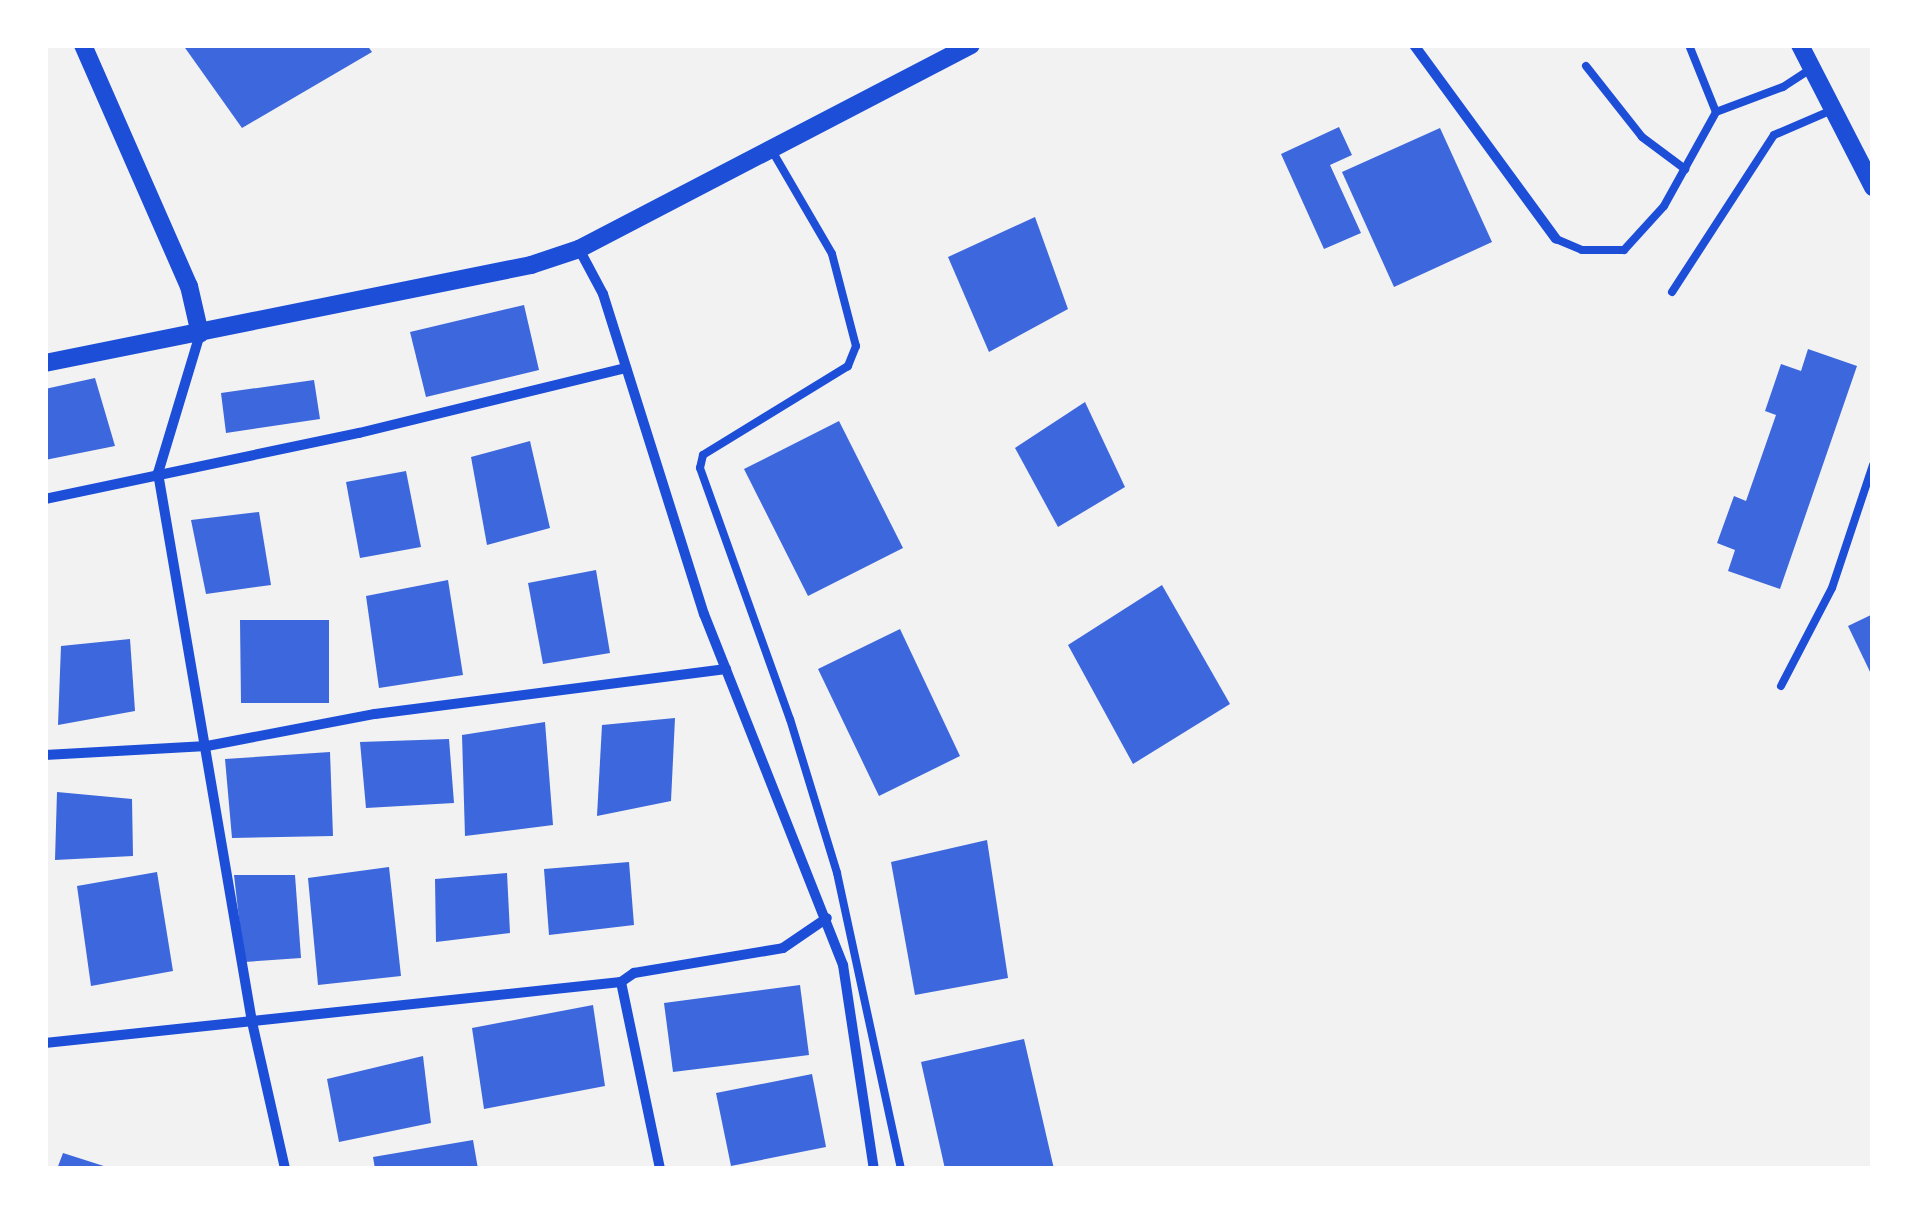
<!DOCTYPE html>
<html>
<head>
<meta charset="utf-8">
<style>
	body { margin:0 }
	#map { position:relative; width:1918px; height:1214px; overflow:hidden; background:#f2f2f2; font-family:"IBM Plex Sans",sans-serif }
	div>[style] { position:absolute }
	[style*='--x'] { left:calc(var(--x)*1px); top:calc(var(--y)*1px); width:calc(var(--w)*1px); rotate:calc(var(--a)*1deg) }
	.building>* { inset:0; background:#3d67dc }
	.service>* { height:8px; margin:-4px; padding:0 4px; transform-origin:4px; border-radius:4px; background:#1d4ed8 }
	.minor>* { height:10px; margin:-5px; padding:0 5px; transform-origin:5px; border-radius:5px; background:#1d4ed8 }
	.tertiary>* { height:18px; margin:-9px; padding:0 9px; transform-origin:9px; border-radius:9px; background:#1d4ed8 }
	span { translate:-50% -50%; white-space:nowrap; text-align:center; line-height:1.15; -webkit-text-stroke:10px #fff; paint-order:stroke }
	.frame { position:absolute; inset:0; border:48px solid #fff; pointer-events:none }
</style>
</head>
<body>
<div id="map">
	<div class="building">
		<div style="clip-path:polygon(183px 45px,367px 45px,372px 52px,242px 128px)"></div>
		<div style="clip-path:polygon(1339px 127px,1352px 155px,1330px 165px,1361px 233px,1324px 249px,1281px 154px)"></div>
		<div style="clip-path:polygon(1440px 128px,1492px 242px,1394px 287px,1342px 172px)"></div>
		<div style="clip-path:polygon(1035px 217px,1068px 309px,989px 352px,948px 257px)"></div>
		<div style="clip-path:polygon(524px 305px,539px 370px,426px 397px,410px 332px)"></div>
		<div style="clip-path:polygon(1808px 349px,1857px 366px,1780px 589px,1728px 571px,1735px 550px,1717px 543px,1734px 496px,1746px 501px,1776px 415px,1765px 411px,1781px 364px,1801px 371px)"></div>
		<div style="clip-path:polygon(95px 378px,115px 446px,45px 460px,45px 389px)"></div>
		<div style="clip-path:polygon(314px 380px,320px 419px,226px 433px,221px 393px)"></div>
		<div style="clip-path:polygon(1085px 402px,1125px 487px,1058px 527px,1015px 448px)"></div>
		<div style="clip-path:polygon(839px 421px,903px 548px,808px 596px,744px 469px)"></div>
		<div style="clip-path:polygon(530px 441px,550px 528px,487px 545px,471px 457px)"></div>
		<div style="clip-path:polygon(406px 471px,421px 547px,360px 558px,346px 482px)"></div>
		<div style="clip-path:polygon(259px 512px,271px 585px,206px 594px,191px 520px)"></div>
		<div style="clip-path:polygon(596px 570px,610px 653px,543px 664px,528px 583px)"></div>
		<div style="clip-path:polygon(448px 580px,463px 675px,379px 688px,366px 596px)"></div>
		<div style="clip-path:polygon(1162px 585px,1230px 704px,1133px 764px,1068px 645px)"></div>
		<div style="clip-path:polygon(1873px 614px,1873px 678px,1848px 626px)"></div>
		<div style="clip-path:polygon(240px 620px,329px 620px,329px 703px,241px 703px)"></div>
		<div style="clip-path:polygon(900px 629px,960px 756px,879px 796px,818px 669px)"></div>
		<div style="clip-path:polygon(130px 639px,135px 711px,58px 725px,61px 646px)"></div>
		<div style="clip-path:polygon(675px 718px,671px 801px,597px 816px,602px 725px)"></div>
		<div style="clip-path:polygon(545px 722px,553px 825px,465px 836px,462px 735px)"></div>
		<div style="clip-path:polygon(449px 739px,454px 803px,366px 808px,360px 742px)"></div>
		<div style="clip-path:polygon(330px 752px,333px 836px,232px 838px,225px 759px)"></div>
		<div style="clip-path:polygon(57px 792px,132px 799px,133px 856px,55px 860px)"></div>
		<div style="clip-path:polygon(987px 840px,1008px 978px,915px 995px,891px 862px)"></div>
		<div style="clip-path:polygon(629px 862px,634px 925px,549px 935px,544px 869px)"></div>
		<div style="clip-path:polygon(389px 867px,401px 976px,318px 985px,308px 878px)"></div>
		<div style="clip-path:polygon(157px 872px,173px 971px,91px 986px,77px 886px)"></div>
		<div style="clip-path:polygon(507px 873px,510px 933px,436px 942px,435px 879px)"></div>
		<div style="clip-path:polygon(234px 875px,295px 875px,301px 958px,244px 962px)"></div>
		<div style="clip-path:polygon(800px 985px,809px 1055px,673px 1072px,664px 1003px)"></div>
		<div style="clip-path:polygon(593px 1005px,605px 1086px,484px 1109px,472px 1028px)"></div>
		<div style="clip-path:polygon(1024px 1039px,1054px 1169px,945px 1169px,921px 1062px)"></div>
		<div style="clip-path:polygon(423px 1056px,431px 1123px,339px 1142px,327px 1079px)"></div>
		<div style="clip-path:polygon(812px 1074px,826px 1147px,731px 1166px,716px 1093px)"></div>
		<div style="clip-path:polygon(473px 1140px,478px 1169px,375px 1169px,373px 1157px)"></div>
		<div style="clip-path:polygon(63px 1153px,110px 1168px,110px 1169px,57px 1169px)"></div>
	</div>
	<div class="service">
		<div style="--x:1689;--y:45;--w:72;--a:68.1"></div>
		<div style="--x:1586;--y:66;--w:90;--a:51.7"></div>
		<div style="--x:1642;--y:137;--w:54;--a:36.7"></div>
		<div style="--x:771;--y:149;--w:121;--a:59.8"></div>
		<div style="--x:832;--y:254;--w:95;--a:75.4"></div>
		<div style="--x:856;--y:346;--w:22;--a:112"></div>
		<div style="--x:848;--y:366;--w:170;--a:148.5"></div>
		<div style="--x:703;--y:455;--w:13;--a:103"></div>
		<div style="--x:700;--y:468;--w:267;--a:70.3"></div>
		<div style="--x:790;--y:719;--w:161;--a:73"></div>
		<div style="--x:837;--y:873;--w:303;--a:77.8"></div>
		<div style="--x:1556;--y:239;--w:28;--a:23"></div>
		<div style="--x:1582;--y:250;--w:42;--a:0"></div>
		<div style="--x:1624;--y:250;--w:59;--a:-47.7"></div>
		<div style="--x:1664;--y:206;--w:107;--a:-61"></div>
		<div style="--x:1716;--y:112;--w:72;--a:-20.5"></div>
		<div style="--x:1783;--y:87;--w:35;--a:-33"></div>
		<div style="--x:1672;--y:292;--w:187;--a:-57"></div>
		<div style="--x:1774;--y:135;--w:63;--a:-23.3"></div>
		<div style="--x:1781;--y:686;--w:110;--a:-62.5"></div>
		<div style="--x:1832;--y:588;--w:130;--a:-71.6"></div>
	</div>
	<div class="minor">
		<div style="--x:1414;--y:45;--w:240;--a:53.8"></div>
		<div style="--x:579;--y:249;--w:51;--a:61.9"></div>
		<div style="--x:603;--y:294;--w:336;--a:72.5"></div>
		<div style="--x:704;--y:614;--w:378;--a:68.4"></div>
		<div style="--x:843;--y:965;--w:206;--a:81.4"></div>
		<div style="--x:200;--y:334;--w:145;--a:106.8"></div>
		<div style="--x:158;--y:473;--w:557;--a:80.28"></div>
		<div style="--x:252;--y:1022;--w:151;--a:77.3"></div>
		<div style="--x:45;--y:499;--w:321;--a:-11.9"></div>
		<div style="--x:359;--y:433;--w:275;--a:-13.7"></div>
		<div style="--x:45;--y:755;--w:162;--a:-3.2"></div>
		<div style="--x:207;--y:746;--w:171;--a:-10.8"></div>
		<div style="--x:375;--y:714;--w:354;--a:-7.3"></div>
		<div style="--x:621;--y:982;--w:191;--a:78.2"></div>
		<div style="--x:45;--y:1043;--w:579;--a:-6.05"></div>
		<div style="--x:621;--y:982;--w:16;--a:-35"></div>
		<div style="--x:634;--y:973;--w:151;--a:-9.5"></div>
		<div style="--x:783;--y:948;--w:53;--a:-34.3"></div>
	</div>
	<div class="tertiary">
		<div style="--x:83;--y:45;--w:263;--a:66.3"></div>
		<div style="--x:189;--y:286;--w:49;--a:77.1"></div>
		<div style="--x:1800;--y:45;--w:160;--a:62.8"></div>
		<div style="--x:45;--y:363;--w:496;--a:-11.4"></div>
		<div style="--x:531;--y:265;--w:51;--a:-18.4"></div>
		<div style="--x:579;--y:249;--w:442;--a:-27.5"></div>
	</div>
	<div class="frame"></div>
</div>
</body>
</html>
